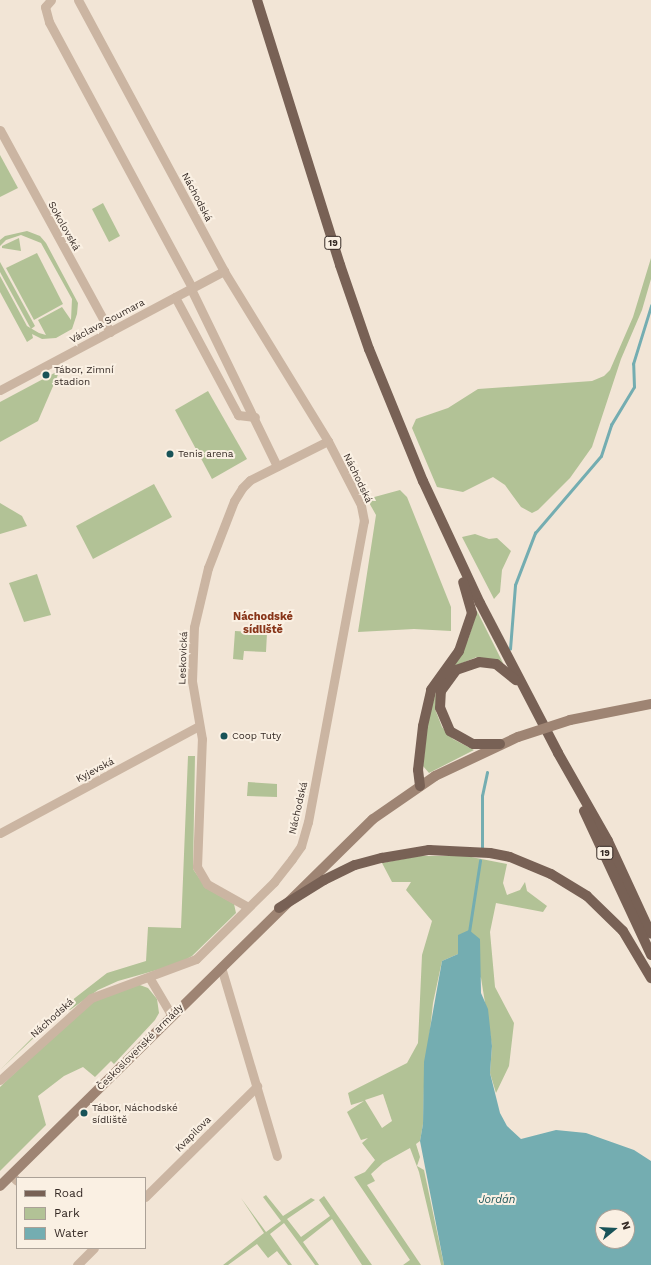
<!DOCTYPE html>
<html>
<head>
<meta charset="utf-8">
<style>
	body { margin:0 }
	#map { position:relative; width:651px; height:1265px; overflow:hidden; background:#f2e5d6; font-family:"Work Sans",sans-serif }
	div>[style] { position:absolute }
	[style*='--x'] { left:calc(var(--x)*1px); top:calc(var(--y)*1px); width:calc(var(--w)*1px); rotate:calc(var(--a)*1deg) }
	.green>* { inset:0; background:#b2c296 }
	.water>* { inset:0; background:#74adb1 }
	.stream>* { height:2.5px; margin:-1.25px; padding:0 1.25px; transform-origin:1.25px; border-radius:1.25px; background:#74adb1 }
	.street>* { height:9px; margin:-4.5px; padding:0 4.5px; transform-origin:4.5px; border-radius:4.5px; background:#cbb5a2 }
	.secondary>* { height:10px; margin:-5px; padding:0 5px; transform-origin:5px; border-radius:5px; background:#9e8473 }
	.primary>* { height:10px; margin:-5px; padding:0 5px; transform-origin:5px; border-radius:5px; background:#786155 }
	.secondary-bridge>* { height:10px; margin:-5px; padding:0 5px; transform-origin:5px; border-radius:5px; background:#9e8473 }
	.dots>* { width:11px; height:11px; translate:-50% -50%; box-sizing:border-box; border:2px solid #faf0e3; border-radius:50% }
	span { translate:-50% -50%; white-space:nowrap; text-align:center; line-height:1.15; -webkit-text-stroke:4px #faf0e3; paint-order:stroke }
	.shield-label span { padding:1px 3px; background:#faf0e3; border:1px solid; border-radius:3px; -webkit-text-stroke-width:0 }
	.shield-label { font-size:9px; color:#352a25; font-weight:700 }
	.street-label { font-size:10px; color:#352a25 }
	.poi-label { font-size:10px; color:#352a25 }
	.left { translate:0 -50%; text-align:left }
	.neighbourhood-label { font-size:11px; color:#883519; font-weight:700 }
	.water-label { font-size:11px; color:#185358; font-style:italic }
	.legend { position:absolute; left:16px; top:1177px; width:130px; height:72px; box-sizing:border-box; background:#faf0e3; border:1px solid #aba197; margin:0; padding:5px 7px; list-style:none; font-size:12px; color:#352a25 }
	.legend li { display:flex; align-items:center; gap:8px; height:20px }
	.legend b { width:20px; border:1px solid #aba197 }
	.north { position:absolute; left:595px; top:1209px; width:40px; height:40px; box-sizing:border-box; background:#faf0e3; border:1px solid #aba197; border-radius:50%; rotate:72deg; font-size:11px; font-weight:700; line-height:16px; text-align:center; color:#352a25 }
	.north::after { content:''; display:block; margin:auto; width:14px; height:18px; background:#185358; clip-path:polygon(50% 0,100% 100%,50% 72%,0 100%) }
</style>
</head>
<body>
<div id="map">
	<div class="green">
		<div style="clip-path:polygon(0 155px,18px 188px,0 197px)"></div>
		<div style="clip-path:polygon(103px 203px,120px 236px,109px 242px,92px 209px)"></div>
		<div style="clip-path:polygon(27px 231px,40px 236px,46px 243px,78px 303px,77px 314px,72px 329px,56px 338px,42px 339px,32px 334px,33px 338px,27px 342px,0 292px,0 276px,27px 326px,39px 333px,46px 335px,38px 320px,62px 307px,71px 320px,72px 299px,41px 243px,21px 235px,6px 240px,0 246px,0 240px,5px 236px)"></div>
		<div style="clip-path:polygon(19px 238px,21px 251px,2px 248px,2px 246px)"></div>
		<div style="clip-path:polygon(37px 253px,63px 304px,34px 320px,6px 268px)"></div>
		<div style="clip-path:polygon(651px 258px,651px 279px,642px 310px,621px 359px,592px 447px,570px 478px,538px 510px,532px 513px,521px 507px,505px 485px,493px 477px,463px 492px,437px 487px,412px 428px,416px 419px,448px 408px,478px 389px,592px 381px,604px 376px,610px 370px,633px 317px)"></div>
		<div style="clip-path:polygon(0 262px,35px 326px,31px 329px,0 272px)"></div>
		<div style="clip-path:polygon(60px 370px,38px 421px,0 442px,0 402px)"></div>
		<div style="clip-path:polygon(208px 391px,247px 459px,212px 479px,175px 410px)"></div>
		<div style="clip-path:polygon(154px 484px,172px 517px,93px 559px,76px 526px)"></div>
		<div style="clip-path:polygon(400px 490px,407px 497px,451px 607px,451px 631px,414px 629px,358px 632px,376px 515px,367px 499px)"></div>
		<div style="clip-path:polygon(0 503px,22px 516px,27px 526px,0 534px)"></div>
		<div style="clip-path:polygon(475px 534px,489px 539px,497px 538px,511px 551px,502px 570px,500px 592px,494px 599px,462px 537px)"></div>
		<div style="clip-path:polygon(37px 574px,51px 615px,24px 622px,9px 583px)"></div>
		<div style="clip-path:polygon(477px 611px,503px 663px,477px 657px,452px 667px,468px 640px)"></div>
		<div style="clip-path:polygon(235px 631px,267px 633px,266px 652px,244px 651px,243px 660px,233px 659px)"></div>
		<div style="clip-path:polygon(438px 686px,435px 709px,442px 727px,453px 739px,474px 750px,429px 773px,423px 766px,428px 719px)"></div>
		<div style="clip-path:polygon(188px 756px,195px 756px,193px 869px,206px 888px,234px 904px,236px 913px,192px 956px,178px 964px,118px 981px,98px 990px,70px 1010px,64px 1009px,0 1070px,62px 1008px,107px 973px,146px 961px,148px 927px,181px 928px)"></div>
		<div style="clip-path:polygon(248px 782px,277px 784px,277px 797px,247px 796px)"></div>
		<div style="clip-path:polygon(evenodd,419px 856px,466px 856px,507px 864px,503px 883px,507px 895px,520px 890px,525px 882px,527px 891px,547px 906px,543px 912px,496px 903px,490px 932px,495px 987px,514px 1023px,509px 1066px,496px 1093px,490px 1073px,492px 1046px,481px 978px,458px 954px,442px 961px,433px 1003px,424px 1086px,423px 1124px,420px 1141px,416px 1144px,420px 1157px,417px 1166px,424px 1170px,444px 1265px,441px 1265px,419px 1172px,410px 1148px,383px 1163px,371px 1174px,375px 1181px,367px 1185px,421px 1265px,403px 1265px,410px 1260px,354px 1177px,365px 1172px,375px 1160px,362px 1143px,368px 1138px,361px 1140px,347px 1112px,364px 1101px,351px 1105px,348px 1093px,407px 1063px,418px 1043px,422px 955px,432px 921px,406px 890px,411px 882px,392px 882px,382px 863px,419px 856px,383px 1094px,392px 1121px,382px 1128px,365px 1100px,383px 1094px)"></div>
		<div style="clip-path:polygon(137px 984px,148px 988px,157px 999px,159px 1013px,155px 1020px,114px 1064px,111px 1061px,95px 1077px,83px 1067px,64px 1076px,38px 1096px,46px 1125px,0 1171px,0 1087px,87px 1004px)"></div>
		<div style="clip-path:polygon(266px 1195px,283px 1216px,311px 1198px,315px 1200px,287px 1219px,301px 1237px,330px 1216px,319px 1200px,324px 1196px,372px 1265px,362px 1265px,332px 1219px,303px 1242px,319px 1265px,315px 1265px,284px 1223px,270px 1234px,292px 1265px,288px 1265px,277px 1251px,268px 1258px,257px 1244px,228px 1265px,223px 1265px,264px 1233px,241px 1198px,266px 1232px,281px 1221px,263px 1197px)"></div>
	</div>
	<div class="water">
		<div style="clip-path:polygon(evenodd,469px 930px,480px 939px,481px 993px,488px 1009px,492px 1046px,490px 1073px,500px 1113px,507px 1126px,521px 1139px,556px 1130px,586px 1133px,634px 1150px,651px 1161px,651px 1265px,444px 1265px,420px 1141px,423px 1124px,424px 1062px,442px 961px,458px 954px,458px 935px,469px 930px,603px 1217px,627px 1217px,627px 1241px,603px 1241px,603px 1217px)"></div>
	</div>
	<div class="stream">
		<div style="--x:510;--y:649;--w:64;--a:-85.5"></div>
		<div style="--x:515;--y:585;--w:56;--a:-69"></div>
		<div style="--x:535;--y:533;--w:101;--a:-49.4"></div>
		<div style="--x:601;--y:456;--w:33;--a:-72"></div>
		<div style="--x:611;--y:425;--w:44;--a:-58.8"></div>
		<div style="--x:634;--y:387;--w:23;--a:-92"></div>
		<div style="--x:633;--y:364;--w:61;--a:-72.8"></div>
		<div style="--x:482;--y:847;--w:51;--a:-90"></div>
		<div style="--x:482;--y:796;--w:24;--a:-78"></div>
		<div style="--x:469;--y:932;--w:72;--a:-81.2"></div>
	</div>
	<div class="street">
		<div style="--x:51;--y:0;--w:9;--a:131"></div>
		<div style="--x:45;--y:7;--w:16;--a:75"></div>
		<div style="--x:49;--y:22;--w:302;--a:61.7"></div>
		<div style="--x:0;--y:130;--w:230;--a:61.4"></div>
		<div style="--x:191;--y:289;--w:197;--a:64.1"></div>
		<div style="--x:175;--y:297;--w:134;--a:61.9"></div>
		<div style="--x:238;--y:415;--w:17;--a:7"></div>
		<div style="--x:0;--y:390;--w:254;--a:-28"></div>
		<div style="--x:0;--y:833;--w:226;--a:-28.3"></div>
		<div style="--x:248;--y:907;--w:47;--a:-150.7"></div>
		<div style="--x:207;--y:884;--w:20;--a:-120"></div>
		<div style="--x:197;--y:867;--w:128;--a:-87.8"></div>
		<div style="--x:202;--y:739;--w:59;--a:-99.8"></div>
		<div style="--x:192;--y:681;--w:54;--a:-87.9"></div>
		<div style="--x:194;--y:627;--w:61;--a:-76.7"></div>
		<div style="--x:208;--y:568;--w:72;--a:-68.8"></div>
		<div style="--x:234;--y:501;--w:15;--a:-58"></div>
		<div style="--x:242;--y:488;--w:11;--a:-45"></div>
		<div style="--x:250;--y:480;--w:87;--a:-26.6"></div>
		<div style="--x:221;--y:967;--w:197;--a:73.5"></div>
		<div style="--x:149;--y:977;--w:45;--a:59.5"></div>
		<div style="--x:0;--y:1080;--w:122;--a:-42"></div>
		<div style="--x:91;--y:998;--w:112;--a:-20.4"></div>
		<div style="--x:196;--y:959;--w:110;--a:-44.6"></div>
		<div style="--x:274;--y:882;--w:29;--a:-52"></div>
		<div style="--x:292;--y:859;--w:16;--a:-55"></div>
		<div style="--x:301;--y:846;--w:25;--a:-74"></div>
		<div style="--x:308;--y:822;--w:306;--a:-79.5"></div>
		<div style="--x:364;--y:521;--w:16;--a:-101"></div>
		<div style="--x:361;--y:505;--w:72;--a:-117.3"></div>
		<div style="--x:328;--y:441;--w:199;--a:-121.5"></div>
		<div style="--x:224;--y:271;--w:308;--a:-118.3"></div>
		<div style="--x:11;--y:1175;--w:8;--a:45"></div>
		<div style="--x:145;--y:1197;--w:158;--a:-44.7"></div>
		<div style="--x:77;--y:1265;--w:24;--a:-45"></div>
	</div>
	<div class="secondary">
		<div style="--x:570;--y:720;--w:83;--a:-11.2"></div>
		<div style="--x:0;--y:1186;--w:523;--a:-44.54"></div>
		<div style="--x:373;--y:819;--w:75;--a:-34.7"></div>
		<div style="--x:435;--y:776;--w:92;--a:-25.2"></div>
	</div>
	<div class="primary">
		<div style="--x:257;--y:0;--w:278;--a:72.6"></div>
		<div style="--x:340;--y:265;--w:89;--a:71"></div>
		<div style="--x:369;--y:349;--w:143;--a:67.8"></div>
		<div style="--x:423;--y:481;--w:135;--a:65"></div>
		<div style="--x:480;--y:603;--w:169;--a:62.5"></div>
		<div style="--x:558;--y:753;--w:101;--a:60.4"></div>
		<div style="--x:608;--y:841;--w:102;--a:65.2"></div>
		<div style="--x:500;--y:744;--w:27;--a:180"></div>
		<div style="--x:473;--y:744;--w:26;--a:-151"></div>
		<div style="--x:450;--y:731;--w:25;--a:-113"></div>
		<div style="--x:440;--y:708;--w:17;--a:-87"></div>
		<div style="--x:441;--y:691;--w:26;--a:-54"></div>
		<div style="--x:456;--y:670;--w:24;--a:-19"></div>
		<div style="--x:479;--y:662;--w:17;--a:7"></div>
		<div style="--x:496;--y:664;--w:26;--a:39"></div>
		<div style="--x:420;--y:786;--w:16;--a:-97"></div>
		<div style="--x:418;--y:770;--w:44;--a:-83.5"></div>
		<div style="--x:423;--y:726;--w:37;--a:-77"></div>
		<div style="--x:431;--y:690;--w:48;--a:-54.3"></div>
		<div style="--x:459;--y:651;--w:40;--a:-71.1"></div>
		<div style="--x:472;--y:613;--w:32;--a:-106"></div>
		<div style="--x:584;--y:811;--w:159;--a:65"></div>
		<div style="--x:279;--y:908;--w:53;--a:-31.9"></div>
		<div style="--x:324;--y:880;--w:34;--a:-26"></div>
		<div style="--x:355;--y:865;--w:28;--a:-15"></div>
		<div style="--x:382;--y:858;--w:48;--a:-9.7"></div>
		<div style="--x:429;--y:850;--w:61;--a:2.8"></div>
		<div style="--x:490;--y:853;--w:20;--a:11"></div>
		<div style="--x:510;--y:857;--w:44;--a:22.5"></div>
		<div style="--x:551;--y:874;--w:42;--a:31.4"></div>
		<div style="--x:587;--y:896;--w:50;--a:44.2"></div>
		<div style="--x:623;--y:931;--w:55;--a:59.2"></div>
	</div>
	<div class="secondary-bridge">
		<div style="--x:518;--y:737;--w:55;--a:-18.1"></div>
	</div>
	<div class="dots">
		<div style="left:46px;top:375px;background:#185358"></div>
		<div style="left:170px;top:454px;background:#185358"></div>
		<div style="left:224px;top:736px;background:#185358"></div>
		<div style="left:84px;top:1113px;background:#185358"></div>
	</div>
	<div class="shield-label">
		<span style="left:333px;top:243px">19</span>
		<span style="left:605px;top:853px">19</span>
	</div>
	<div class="street-label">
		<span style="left:197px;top:197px;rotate:62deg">Náchodská</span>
		<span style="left:64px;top:226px;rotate:61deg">Sokolovská</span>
		<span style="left:107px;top:321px;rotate:-28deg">Václava Soumara</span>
		<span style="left:358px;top:478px;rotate:64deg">Náchodská</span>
		<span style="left:183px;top:658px;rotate:-88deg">Leskovická</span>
		<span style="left:95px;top:770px;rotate:-28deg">Kyjevská</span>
		<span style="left:298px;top:808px;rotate:-77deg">Náchodská</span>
		<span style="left:52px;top:1018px;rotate:-42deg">Náchodská</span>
		<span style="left:140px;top:1047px;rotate:-45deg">Československé armády</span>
		<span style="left:193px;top:1134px;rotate:-45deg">Kvapilova</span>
	</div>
	<div class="poi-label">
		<span class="left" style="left:54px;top:375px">Tábor, Zimní<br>stadion</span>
		<span class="left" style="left:178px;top:454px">Tenis arena</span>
		<span class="left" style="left:232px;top:736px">Coop Tuty</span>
		<span class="left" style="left:92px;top:1113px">Tábor, Náchodské<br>sídliště</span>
	</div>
	<div class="neighbourhood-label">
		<span style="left:263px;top:624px">Náchodské<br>sídliště</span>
	</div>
	<div class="water-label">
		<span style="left:497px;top:1200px">Jordán</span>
	</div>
	<ul class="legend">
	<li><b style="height:5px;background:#786155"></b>Road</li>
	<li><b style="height:11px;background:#b2c296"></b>Park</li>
	<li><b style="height:11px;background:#74adb1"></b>Water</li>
	</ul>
	<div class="north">N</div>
</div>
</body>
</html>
